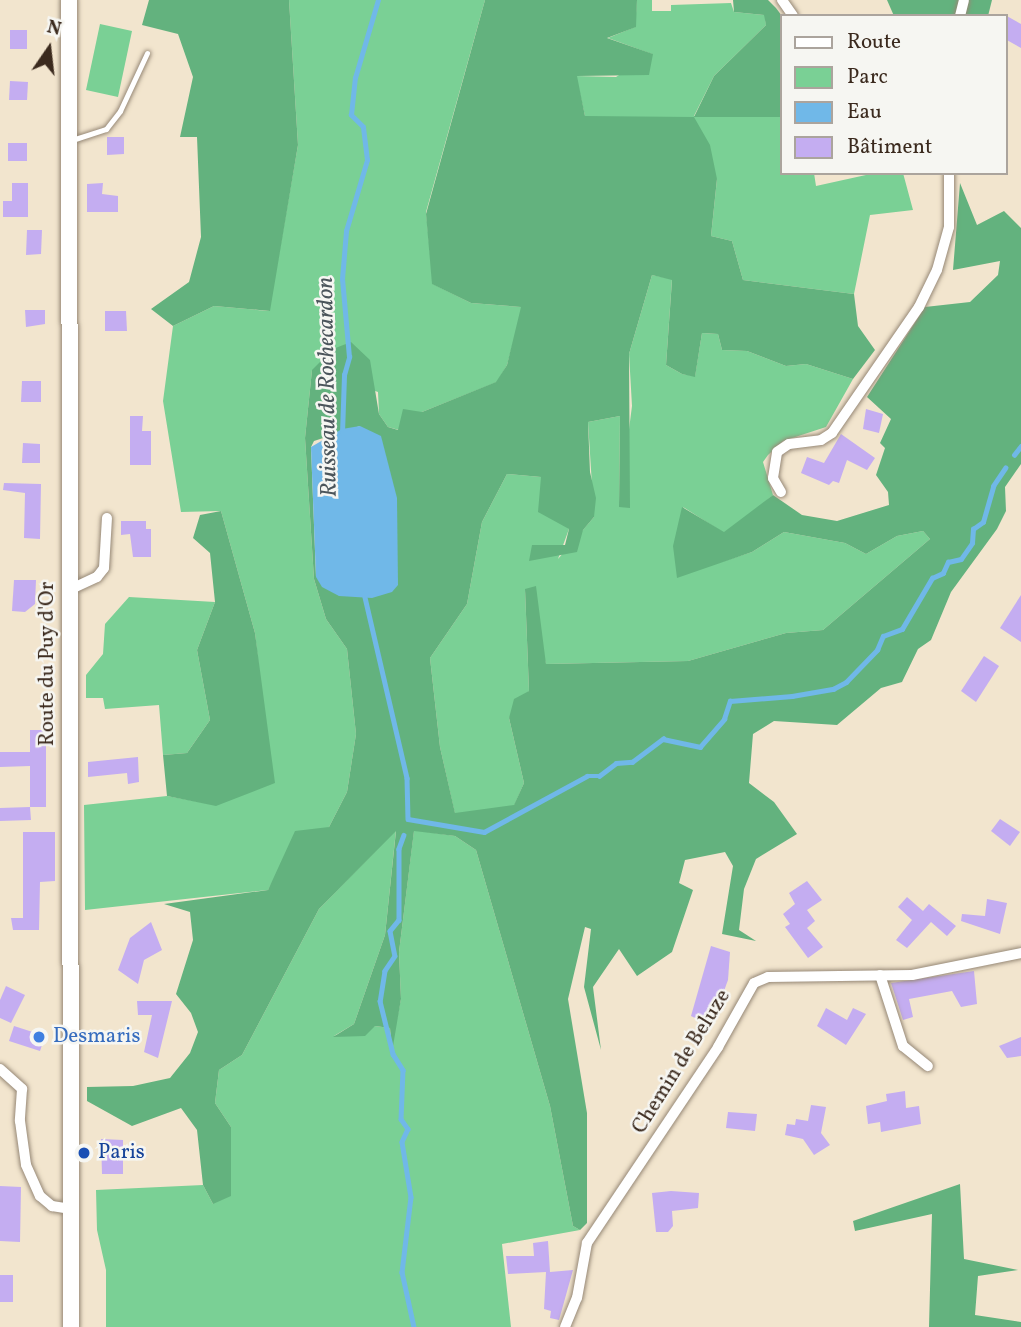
<!DOCTYPE html>
<html>
<head>
<meta charset="utf-8">
<style>
	body { margin:0 }
	#map { position:relative; width:1021px; height:1327px; overflow:hidden; background:#f2e5ce; font-family:Vollkorn,serif }
	div>[style] { position:absolute }
	[style*='--x'] { left:calc(var(--x)*1px); top:calc(var(--y)*1px); width:calc(var(--w)*1px); rotate:calc(var(--a)*1deg) }
	.green>* { inset:0; background:#7ad095 }
	.forest>* { inset:0; background:#63b27e }
	.water>* { inset:0; background:#70b8e8 }
	.stream>* { height:4.5px; margin:-2.25px; padding:0 2.25px; transform-origin:2.25px; border-radius:2.25px; background:#70b8e8 }
	.building>* { inset:0; background:#c4adf1 }
	.roads { filter:drop-shadow(0 0 2px #968876) drop-shadow(0 0 2px #968876) }
	.lane>* { height:5px; margin:-2.5px; padding:0 2.5px; transform-origin:2.5px; border-radius:2.5px; background:#fff }
	.street>* { height:10px; margin:-5px; padding:0 5px; transform-origin:5px; border-radius:5px; background:#fff }
	.secondary>* { height:16px; margin:-8px; padding:0 8px; transform-origin:8px; border-radius:8px; background:#fff }
	.dots>* { width:19px; height:19px; translate:-50% -50%; box-sizing:border-box; border:4px solid #f6f6f2; border-radius:50% }
	span { translate:-50% -50%; white-space:nowrap; text-align:center; line-height:1.15; -webkit-text-stroke:5px #f6f6f2; paint-order:stroke }
	.street-label { font-size:21px; color:#3b2a1e }
	.shop-label { font-size:21px; color:#366cbe }
	.left { translate:0 -50%; text-align:left }
	.transit-label { font-size:21px; color:#164399 }
	.water-label { font-size:23px; color:#4b555b; font-style:italic }
	.legend { position:absolute; left:780px; top:14px; width:228px; height:161px; box-sizing:border-box; background:#f6f6f2; border:2px solid #aba49d; margin:0; padding:9px 12px; list-style:none; font-size:21px; color:#3b2a1e }
	.legend li { display:flex; align-items:center; gap:14px; height:35px }
	.legend b { width:35px; border:2px solid #aba49d }
	.north { position:absolute; left:14px; top:14px; width:70px; height:70px; -webkit-text-stroke:5px #f6f6f2; paint-order:stroke; rotate:14deg; font-size:19px; font-weight:700; line-height:28px; text-align:center; color:#3b2a1e }
	.north::after { content:''; display:block; margin:auto; width:24px; height:32px; background:#3b2a1e; clip-path:polygon(50% 0,100% 100%,50% 72%,0 100%) }
</style>
</head>
<body>
<div id="map">
	<div class="green">
		<div style="clip-path:polygon(289px 0,485px 0,426px 212px,433px 284px,471px 303px,522px 307px,516px 332px,507px 365px,497px 382px,422px 412px,399px 430px,388px 427px,379px 414px,378px 392px,312px 370px,305px 438px,314px 579px,326px 619px,347px 649px,356px 734px,347px 792px,329px 827px,283px 862px,268px 890px,85px 910px,84px 805px,167px 796px,216px 805px,262px 696px,255px 633px,221px 511px,181px 512px,163px 401px,173px 326px,214px 306px,269px 311px,298px 145px)"></div>
		<div style="clip-path:polygon(637px 0,652px 0,652px 11px,671px 11px,671px 5px,731px 3px,734px 12px,765px 15px,766px 25px,714px 76px,694px 116px,781px 117px,781px 173px,814px 173px,816px 186px,875px 173px,903px 173px,913px 210px,870px 215px,854px 294px,743px 280px,732px 241px,711px 236px,717px 179px,585px 116px,576px 76px,616px 77px,652px 54px,608px 38px,635px 27px)"></div>
		<div style="clip-path:polygon(100px 24px,132px 31px,118px 97px,86px 90px)"></div>
		<div style="clip-path:polygon(652px 275px,672px 279px,666px 365px,682px 374px,695px 376px,702px 333px,718px 334px,722px 350px,747px 351px,786px 366px,806px 364px,853px 379px,826px 427px,783px 441px,768px 455px,763px 462px,773px 495px,748px 516px,724px 533px,683px 507px,721px 562px,752px 552px,784px 532px,845px 543px,866px 554px,897px 536px,923px 531px,930px 539px,823px 630px,786px 633px,688px 661px,546px 664px,525px 589px,529px 691px,509px 718px,524px 783px,514px 806px,455px 814px,440px 747px,430px 658px,467px 604px,482px 522px,507px 474px,541px 477px,569px 529px,558px 559px,594px 517px,588px 422px,620px 416px,619px 507px,632px 406px,629px 354px)"></div>
		<div style="clip-path:polygon(129px 597px,215px 602px,197px 650px,210px 720px,187px 753px,163px 755px,159px 705px,105px 709px,103px 698px,86px 698px,86px 675px,103px 654px,105px 624px)"></div>
		<div style="clip-path:polygon(396px 830px,385px 935px,354px 1024px,334px 1036px,375px 1026px,390px 1028px,391px 1048px,401px 999px,399px 952px,414px 830px,455px 836px,476px 850px,550px 1106px,573px 1226px,580px 1230px,502px 1244px,511px 1327px,106px 1327px,106px 1270px,97px 1230px,96px 1190px,203px 1185px,213px 1204px,231px 1127px,215px 1103px,219px 1070px,242px 1055px,319px 909px)"></div>
	</div>
	<div class="forest">
		<div style="clip-path:polygon(149px 0,289px 0,298px 145px,270px 311px,214px 306px,173px 326px,151px 309px,189px 282px,201px 237px,197px 137px,180px 137px,193px 77px,178px 34px,142px 25px)"></div>
		<div style="clip-path:polygon(evenodd,485px 0,637px 0,636px 27px,607px 38px,653px 54px,649px 75px,577px 76px,585px 116px,694px 117px,714px 76px,766px 25px,764px 15px,734px 12px,733px 0,768px 0,776px 8px,782px 16px,781px 117px,694px 117px,710px 145px,717px 179px,711px 236px,732px 241px,743px 280px,854px 294px,858px 326px,875px 350px,853px 379px,806px 364px,786px 366px,747px 351px,722px 350px,718px 334px,702px 333px,695px 377px,682px 374px,666px 365px,672px 280px,652px 275px,629px 354px,630px 508px,619px 507px,620px 416px,588px 422px,590px 472px,596px 498px,594px 517px,583px 530px,577px 552px,529px 561px,532px 545px,565px 545px,569px 529px,538px 512px,541px 477px,507px 474px,482px 522px,467px 604px,430px 658px,440px 747px,455px 813px,514px 805px,524px 783px,509px 718px,514px 699px,529px 691px,525px 589px,536px 586px,546px 664px,688px 661px,786px 633px,823px 630px,930px 539px,923px 531px,897px 536px,866px 554px,845px 543px,784px 532px,752px 552px,677px 578px,673px 546px,682px 507px,724px 532px,773px 495px,802px 515px,837px 521px,889px 505px,888px 492px,876px 475px,885px 448px,880px 443px,891px 419px,867px 397px,925px 307px,970px 302px,998px 275px,1000px 261px,953px 270px,960px 183px,977px 225px,1004px 211px,1021px 228px,1021px 464px,1005px 487px,1006px 511px,997px 529px,951px 592px,931px 640px,918px 649px,902px 682px,881px 688px,837px 725px,774px 721px,753px 734px,749px 783px,774px 802px,797px 834px,756px 859px,744px 889px,739px 930px,756px 941px,722px 934px,733px 866px,725px 852px,685px 860px,679px 883px,693px 890px,672px 952px,637px 976px,619px 949px,593px 987px,601px 1050px,584px 987px,591px 929px,585px 927px,568px 999px,587px 1113px,587px 1223px,580px 1230px,573px 1226px,550px 1106px,476px 850px,455px 836px,414px 831px,399px 952px,401px 999px,392px 1052px,390px 1028px,375px 1026px,365px 1036px,333px 1037px,354px 1024px,385px 935px,396px 831px,319px 909px,242px 1055px,219px 1070px,215px 1103px,231px 1127px,231px 1196px,213px 1204px,203px 1185px,197px 1130px,181px 1108px,132px 1126px,87px 1101px,87px 1087px,133px 1086px,170px 1078px,190px 1053px,198px 1032px,191px 1013px,176px 994px,193px 940px,190px 912px,164px 904px,268px 890px,295px 831px,329px 827px,347px 792px,356px 734px,347px 649px,326px 619px,314px 579px,305px 438px,312px 370px,333px 349px,351px 342px,370px 360px,379px 414px,388px 427px,398px 430px,403px 409px,422px 412px,496px 382px,507px 365px,521px 307px,471px 303px,432px 284px,426px 214px,485px 0,360px 426px,316px 577px,311px 447px,314px 441px,360px 426px)"></div>
		<div style="clip-path:polygon(887px 0,992px 0,988px 16px,894px 16px)"></div>
		<div style="clip-path:polygon(221px 511px,255px 633px,275px 783px,216px 806px,167px 796px,163px 755px,187px 753px,210px 720px,197px 650px,215px 602px,210px 553px,193px 538px,200px 515px)"></div>
		<div style="clip-path:polygon(960px 1184px,964px 1259px,1018px 1270px,978px 1276px,975px 1315px,1021px 1322px,1021px 1327px,929px 1327px,932px 1214px,855px 1231px,853px 1221px)"></div>
	</div>
	<div class="water">
		<div style="clip-path:polygon(360px 426px,381px 436px,397px 498px,398px 585px,392px 592px,372px 598px,339px 596px,322px 587px,316px 577px,311px 447px,342px 429px)"></div>
	</div>
	<div class="stream">
		<div style="--x:342;--y:433;--w:58;--a:-88"></div>
		<div style="--x:344;--y:375;--w:19;--a:-74"></div>
		<div style="--x:349;--y:357;--w:78;--a:-95.1"></div>
		<div style="--x:342;--y:279;--w:48;--a:-85.2"></div>
		<div style="--x:346;--y:231;--w:74;--a:-73.5"></div>
		<div style="--x:367;--y:160;--w:33;--a:-97"></div>
		<div style="--x:363;--y:127;--w:17;--a:-135"></div>
		<div style="--x:351;--y:115;--w:37;--a:-84"></div>
		<div style="--x:355;--y:78;--w:81;--a:-73.6"></div>
		<div style="--x:1014;--y:455;--w:11;--a:-52"></div>
		<div style="--x:364;--y:593;--w:190;--a:76.9"></div>
		<div style="--x:407;--y:778;--w:41;--a:88.6"></div>
		<div style="--x:408;--y:819;--w:77;--a:9.7"></div>
		<div style="--x:484;--y:832;--w:117;--a:-28.5"></div>
		<div style="--x:587;--y:776;--w:12;--a:0"></div>
		<div style="--x:599;--y:776;--w:21;--a:-37"></div>
		<div style="--x:616;--y:763;--w:16;--a:-4"></div>
		<div style="--x:632;--y:762;--w:39;--a:-37"></div>
		<div style="--x:663;--y:739;--w:38;--a:12"></div>
		<div style="--x:700;--y:747;--w:37;--a:-49"></div>
		<div style="--x:724;--y:719;--w:19;--a:-72"></div>
		<div style="--x:730;--y:701;--w:62;--a:-4.6"></div>
		<div style="--x:792;--y:696;--w:42;--a:-9.7"></div>
		<div style="--x:833;--y:689;--w:15;--a:-28"></div>
		<div style="--x:846;--y:682;--w:45;--a:-45.9"></div>
		<div style="--x:877;--y:650;--w:15;--a:-67"></div>
		<div style="--x:883;--y:636;--w:20;--a:-20"></div>
		<div style="--x:902;--y:629;--w:59;--a:-59.5"></div>
		<div style="--x:932;--y:578;--w:12;--a:-24"></div>
		<div style="--x:943;--y:573;--w:12;--a:-66"></div>
		<div style="--x:948;--y:562;--w:13;--a:-13"></div>
		<div style="--x:961;--y:559;--w:19;--a:-55"></div>
		<div style="--x:972;--y:543;--w:14;--a:-86"></div>
		<div style="--x:973;--y:529;--w:12;--a:-35"></div>
		<div style="--x:983;--y:522;--w:37;--a:-74"></div>
		<div style="--x:993;--y:486;--w:22;--a:-56"></div>
		<div style="--x:404;--y:835;--w:15;--a:110"></div>
		<div style="--x:399;--y:849;--w:71;--a:90"></div>
		<div style="--x:399;--y:920;--w:14;--a:129"></div>
		<div style="--x:390;--y:931;--w:25;--a:79"></div>
		<div style="--x:395;--y:956;--w:18;--a:124"></div>
		<div style="--x:385;--y:971;--w:30;--a:99"></div>
		<div style="--x:380;--y:1001;--w:55;--a:76.2"></div>
		<div style="--x:393;--y:1054;--w:19;--a:58"></div>
		<div style="--x:403;--y:1070;--w:49;--a:92.3"></div>
		<div style="--x:401;--y:1119;--w:12;--a:55"></div>
		<div style="--x:408;--y:1129;--w:14;--a:115"></div>
		<div style="--x:402;--y:1142;--w:56;--a:80.7"></div>
		<div style="--x:411;--y:1197;--w:76;--a:96.8"></div>
		<div style="--x:402;--y:1272;--w:56;--a:77.7"></div>
	</div>
	<div class="building">
		<div style="clip-path:polygon(1005px 15px,1021px 24px,1021px 48px,1005px 39px)"></div>
		<div style="clip-path:polygon(10px 30px,27px 30px,27px 49px,10px 49px)"></div>
		<div style="clip-path:polygon(10px 81px,28px 82px,27px 100px,9px 100px)"></div>
		<div style="clip-path:polygon(107px 137px,124px 137px,124px 154px,107px 155px)"></div>
		<div style="clip-path:polygon(8px 143px,27px 143px,27px 161px,8px 161px)"></div>
		<div style="clip-path:polygon(12px 183px,28px 183px,28px 217px,3px 217px,3px 201px,12px 201px)"></div>
		<div style="clip-path:polygon(103px 183px,102px 194px,118px 196px,118px 212px,87px 212px,87px 184px)"></div>
		<div style="clip-path:polygon(27px 230px,42px 230px,41px 254px,26px 255px)"></div>
		<div style="clip-path:polygon(25px 310px,45px 310px,45px 324px,26px 327px)"></div>
		<div style="clip-path:polygon(105px 311px,126px 311px,127px 331px,105px 331px)"></div>
		<div style="clip-path:polygon(22px 381px,41px 381px,41px 402px,21px 402px)"></div>
		<div style="clip-path:polygon(866px 409px,883px 414px,879px 433px,863px 429px)"></div>
		<div style="clip-path:polygon(130px 416px,143px 416px,142px 431px,151px 431px,151px 465px,130px 465px)"></div>
		<div style="clip-path:polygon(841px 434px,875px 458px,867px 470px,847px 460px,839px 483px,833px 481px,829px 485px,801px 473px,807px 457px,824px 463px)"></div>
		<div style="clip-path:polygon(23px 443px,40px 444px,40px 463px,22px 463px)"></div>
		<div style="clip-path:polygon(4px 483px,41px 484px,40px 539px,24px 538px,25px 493px,3px 490px)"></div>
		<div style="clip-path:polygon(121px 521px,146px 521px,146px 529px,151px 529px,151px 557px,133px 557px,130px 534px,121px 535px)"></div>
		<div style="clip-path:polygon(14px 580px,36px 580px,35px 604px,25px 612px,12px 611px)"></div>
		<div style="clip-path:polygon(1021px 595px,1021px 642px,1000px 628px)"></div>
		<div style="clip-path:polygon(984px 656px,999px 666px,976px 702px,961px 691px)"></div>
		<div style="clip-path:polygon(30px 730px,46px 730px,46px 807px,30px 807px,31px 820px,0 821px,0 808px,30px 807px,30px 766px,0 767px,0 752px,30px 752px)"></div>
		<div style="clip-path:polygon(138px 757px,139px 782px,128px 784px,127px 773px,88px 777px,88px 762px)"></div>
		<div style="clip-path:polygon(1000px 819px,1020px 832px,1010px 846px,991px 831px)"></div>
		<div style="clip-path:polygon(23px 832px,55px 832px,55px 881px,40px 882px,39px 930px,13px 930px,11px 918px,23px 918px)"></div>
		<div style="clip-path:polygon(807px 881px,822px 900px,807px 910px,815px 921px,807px 928px,823px 947px,808px 958px,785px 927px,790px 924px,783px 914px,795px 904px,789px 893px)"></div>
		<div style="clip-path:polygon(907px 897px,923px 911px,929px 904px,956px 926px,947px 936px,931px 922px,907px 948px,896px 940px,912px 920px,898px 907px)"></div>
		<div style="clip-path:polygon(987px 899px,1007px 903px,1000px 934px,961px 921px,962px 914px,985px 916px)"></div>
		<div style="clip-path:polygon(151px 922px,162px 950px,144px 960px,138px 984px,118px 970px,130px 938px)"></div>
		<div style="clip-path:polygon(711px 946px,730px 952px,728px 980px,711px 1026px,691px 1016px)"></div>
		<div style="clip-path:polygon(974px 971px,977px 1004px,961px 1007px,952px 991px,909px 999px,913px 1017px,903px 1020px,891px 983px)"></div>
		<div style="clip-path:polygon(6px 986px,25px 995px,11px 1023px,0 1018px,0 1000px)"></div>
		<div style="clip-path:polygon(137px 1001px,172px 1001px,158px 1058px,144px 1052px,152px 1015px,138px 1015px)"></div>
		<div style="clip-path:polygon(826px 1008px,847px 1020px,853px 1008px,866px 1014px,846px 1045px,817px 1026px)"></div>
		<div style="clip-path:polygon(14px 1026px,45px 1036px,40px 1051px,9px 1041px)"></div>
		<div style="clip-path:polygon(1021px 1037px,1021px 1056px,1007px 1058px,999px 1046px)"></div>
		<div style="clip-path:polygon(905px 1091px,906px 1108px,919px 1106px,921px 1124px,881px 1132px,880px 1122px,868px 1124px,866px 1106px,887px 1101px,886px 1094px)"></div>
		<div style="clip-path:polygon(811px 1105px,826px 1107px,821px 1133px,830px 1145px,814px 1155px,803px 1139px,785px 1135px,787px 1124px,795px 1125px,796px 1119px,808px 1121px)"></div>
		<div style="clip-path:polygon(728px 1112px,757px 1114px,755px 1131px,726px 1128px)"></div>
		<div style="clip-path:polygon(101px 1139px,123px 1140px,123px 1174px,102px 1174px)"></div>
		<div style="clip-path:polygon(0 1186px,21px 1187px,20px 1242px,0 1241px)"></div>
		<div style="clip-path:polygon(671px 1191px,699px 1193px,698px 1208px,672px 1211px,673px 1226px,668px 1232px,656px 1232px,652px 1193px)"></div>
		<div style="clip-path:polygon(548px 1241px,550px 1272px,573px 1270px,559px 1320px,550px 1318px,551px 1311px,544px 1309px,546px 1272px,508px 1274px,506px 1256px,534px 1256px,533px 1243px)"></div>
		<div style="clip-path:polygon(0 1275px,13px 1275px,13px 1302px,0 1302px)"></div>
	</div>
	<div class="roads">
		<div class="lane">
			<div style="--x:72;--y:140;--w:36;--a:-18"></div>
			<div style="--x:106;--y:129;--w:23;--a:-52"></div>
			<div style="--x:120;--y:111;--w:64;--a:-65"></div>
		</div>
		<div class="street">
			<div style="--x:782;--y:0;--w:19;--a:55"></div>
			<div style="--x:960;--y:16;--w:16;--a:-76"></div>
			<div style="--x:781;--y:492;--w:16;--a:-120"></div>
			<div style="--x:773;--y:478;--w:26;--a:-81"></div>
			<div style="--x:777;--y:452;--w:14;--a:-34"></div>
			<div style="--x:789;--y:444;--w:32;--a:-7"></div>
			<div style="--x:821;--y:440;--w:13;--a:-32"></div>
			<div style="--x:832;--y:433;--w:153;--a:-55.4"></div>
			<div style="--x:919;--y:307;--w:41;--a:-64.1"></div>
			<div style="--x:937;--y:270;--w:45;--a:-74.4"></div>
			<div style="--x:949;--y:227;--w:54;--a:-90"></div>
			<div style="--x:69;--y:590;--w:31;--a:-25"></div>
			<div style="--x:97;--y:577;--w:11;--a:-52"></div>
			<div style="--x:104;--y:568;--w:50;--a:-86.6"></div>
			<div style="--x:880;--y:975;--w:75;--a:72.1"></div>
			<div style="--x:903;--y:1046;--w:32;--a:39"></div>
			<div style="--x:0;--y:1069;--w:30;--a:42"></div>
			<div style="--x:22;--y:1089;--w:32;--a:94"></div>
			<div style="--x:20;--y:1121;--w:44;--a:82.2"></div>
			<div style="--x:26;--y:1165;--w:34;--a:66"></div>
			<div style="--x:40;--y:1196;--w:16;--a:40"></div>
			<div style="--x:52;--y:1206;--w:19;--a:9"></div>
			<div style="--x:565;--y:1327;--w:31;--a:-68"></div>
			<div style="--x:577;--y:1298;--w:56;--a:-79.7"></div>
			<div style="--x:587;--y:1243;--w:236;--a:-56.2"></div>
			<div style="--x:718;--y:1047;--w:73;--a:-60.6"></div>
			<div style="--x:754;--y:983;--w:15;--a:-23"></div>
			<div style="--x:768;--y:977;--w:144;--a:-0.8"></div>
			<div style="--x:912;--y:975;--w:111;--a:-11.4"></div>
		</div>
		<div class="secondary">
			<div style="--x:69;--y:0;--w:1327;--a:89.91"></div>
		</div>
	</div>
	<div class="dots">
		<div style="left:39px;top:1037px;background:#3f7fe0"></div>
		<div style="left:84px;top:1153px;background:#1a4fb4"></div>
	</div>
	<div class="street-label">
		<span style="left:48px;top:664px;rotate:-90deg">Route du Puy d'Or</span>
		<span style="left:682px;top:1062px;rotate:-58deg">Chemin de Beluze</span>
	</div>
	<div class="shop-label">
		<span class="left" style="left:53px;top:1037px">Desmaris</span>
	</div>
	<div class="transit-label">
		<span class="left" style="left:98px;top:1153px">Paris</span>
	</div>
	<div class="water-label">
		<span style="left:328px;top:387px;rotate:-91deg">Ruisseau de Rochecardon</span>
	</div>
	<ul class="legend">
	<li><b style="height:9px;background:#fff"></b>Route</li>
	<li><b style="height:19px;background:#7ad095"></b>Parc</li>
	<li><b style="height:19px;background:#70b8e8"></b>Eau</li>
	<li><b style="height:19px;background:#c4adf1"></b>Bâtiment</li>
	</ul>
	<div class="north">N</div>
</div>
</body>
</html>
